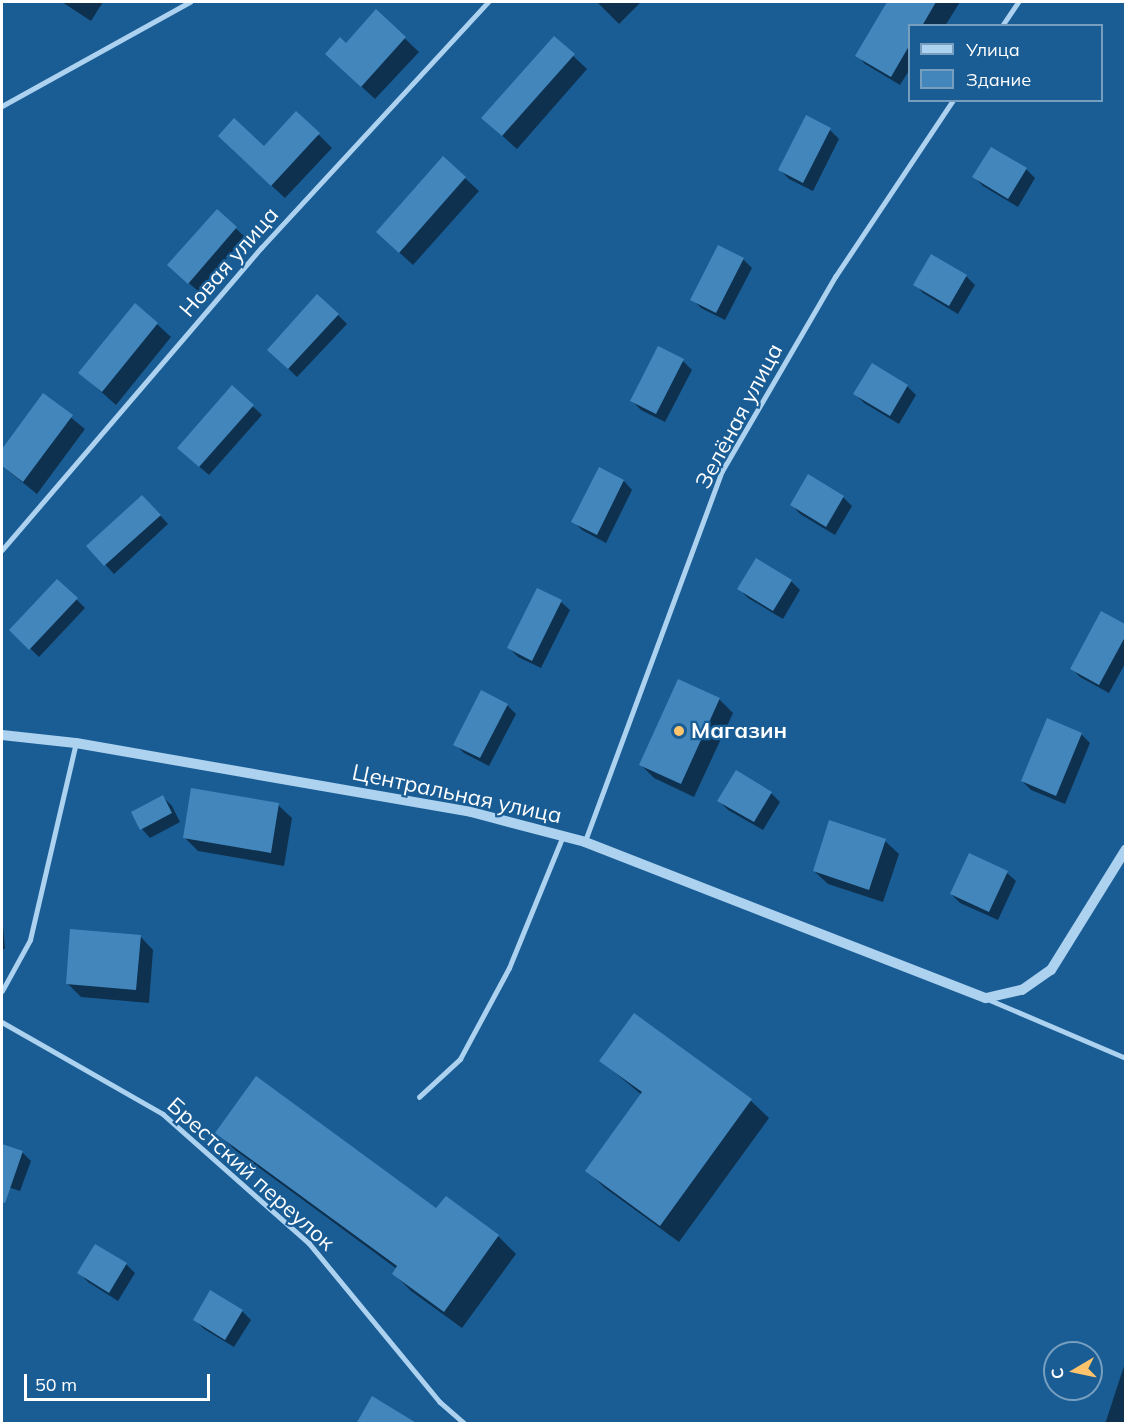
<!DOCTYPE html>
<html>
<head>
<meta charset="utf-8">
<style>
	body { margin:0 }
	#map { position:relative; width:1127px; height:1425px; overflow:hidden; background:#1a5d95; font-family:Mulish,sans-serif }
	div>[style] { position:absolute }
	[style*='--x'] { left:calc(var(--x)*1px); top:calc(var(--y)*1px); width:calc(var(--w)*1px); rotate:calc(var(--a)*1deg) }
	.shadow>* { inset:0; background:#0007 }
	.building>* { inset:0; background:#4386bc }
	.service>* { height:4.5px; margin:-2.25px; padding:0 2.25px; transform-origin:2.25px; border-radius:2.25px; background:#acd2f0 }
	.tertiary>* { height:10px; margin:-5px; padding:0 5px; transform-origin:5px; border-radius:5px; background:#acd2f0 }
	.dots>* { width:16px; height:16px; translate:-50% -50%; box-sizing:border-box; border:3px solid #1a5d95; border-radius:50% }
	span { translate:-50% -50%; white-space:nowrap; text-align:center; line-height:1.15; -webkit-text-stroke:4.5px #1a5d95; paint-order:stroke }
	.street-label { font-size:22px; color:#fff }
	.poi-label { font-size:22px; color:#fff; font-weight:700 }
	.left { translate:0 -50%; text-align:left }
	.frame { position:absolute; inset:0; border:3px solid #fff; pointer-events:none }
	.legend { position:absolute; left:908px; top:24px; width:195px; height:78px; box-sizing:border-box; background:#1a5d95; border:2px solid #769ebf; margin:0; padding:8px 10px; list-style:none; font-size:18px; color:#fff }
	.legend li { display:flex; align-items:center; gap:12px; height:30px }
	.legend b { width:30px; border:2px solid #769ebf }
	.north { position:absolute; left:1043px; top:1341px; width:60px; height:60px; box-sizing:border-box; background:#1a5d95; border:2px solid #769ebf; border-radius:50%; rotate:261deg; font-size:16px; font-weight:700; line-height:24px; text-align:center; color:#fff }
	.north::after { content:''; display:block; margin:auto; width:21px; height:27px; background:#ffc46b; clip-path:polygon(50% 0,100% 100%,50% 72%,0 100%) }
	.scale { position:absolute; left:24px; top:1374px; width:186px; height:27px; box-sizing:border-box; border:3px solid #fff; border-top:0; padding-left:8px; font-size:18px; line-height:21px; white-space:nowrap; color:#fff; -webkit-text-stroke:4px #1a5d95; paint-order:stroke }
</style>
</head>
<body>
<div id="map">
	<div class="shadow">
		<div style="clip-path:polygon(62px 2px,103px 2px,91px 21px)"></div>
		<div style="clip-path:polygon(597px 2px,641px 2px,619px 24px)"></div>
		<div style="clip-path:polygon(898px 2px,960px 2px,945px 26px,910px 26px,910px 69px,900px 85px,865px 64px,857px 55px,881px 31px)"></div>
		<div style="clip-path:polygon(376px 11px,419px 52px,375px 99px,340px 67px,346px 45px)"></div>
		<div style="clip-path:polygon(554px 38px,587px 69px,517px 149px,497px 131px)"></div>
		<div style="clip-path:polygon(806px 117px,830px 130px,839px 139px,813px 191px,789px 179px,780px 170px)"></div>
		<div style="clip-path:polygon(319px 135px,332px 148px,285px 198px,233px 150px,264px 148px)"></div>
		<div style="clip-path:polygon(443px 158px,479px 191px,413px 265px,391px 245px)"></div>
		<div style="clip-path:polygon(1026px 169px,1035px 178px,1018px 207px,983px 186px,974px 177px)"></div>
		<div style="clip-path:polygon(217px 211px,245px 237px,198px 291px,178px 274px)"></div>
		<div style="clip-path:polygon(932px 256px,966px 276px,975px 285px,958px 314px,923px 293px,915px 284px)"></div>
		<div style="clip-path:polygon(743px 259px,752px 268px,725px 320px,701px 308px,692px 299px)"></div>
		<div style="clip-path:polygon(338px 315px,347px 324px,297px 377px,269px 350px)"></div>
		<div style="clip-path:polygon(157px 324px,171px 337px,116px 405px,80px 373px)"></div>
		<div style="clip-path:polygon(683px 361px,692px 370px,665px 422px,641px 410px,632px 401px)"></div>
		<div style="clip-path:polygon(907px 386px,916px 395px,899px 424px,864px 403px,855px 394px)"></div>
		<div style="clip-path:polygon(233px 388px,262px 415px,209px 475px,188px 457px)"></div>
		<div style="clip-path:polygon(43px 395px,85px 429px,37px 494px,2px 466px,2px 451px)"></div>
		<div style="clip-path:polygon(600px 469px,624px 481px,632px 490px,606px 543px,582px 530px,573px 521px)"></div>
		<div style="clip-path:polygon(843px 497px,852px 506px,835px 535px,800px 514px,792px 505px)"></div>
		<div style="clip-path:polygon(151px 505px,168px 524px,114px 574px,88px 546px)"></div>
		<div style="clip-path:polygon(58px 581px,85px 608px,39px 657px,11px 630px)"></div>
		<div style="clip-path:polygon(791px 581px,800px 590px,783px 619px,748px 598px,739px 589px)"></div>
		<div style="clip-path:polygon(561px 602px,570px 610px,541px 668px,518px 657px,509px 648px)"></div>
		<div style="clip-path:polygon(1102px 613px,1126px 626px,1126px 662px,1109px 693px,1080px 677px,1072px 669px)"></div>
		<div style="clip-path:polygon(719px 699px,733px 713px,694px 797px,654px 778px,641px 765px)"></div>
		<div style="clip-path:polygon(507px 705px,516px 714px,489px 766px,464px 753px,455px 744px)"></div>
		<div style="clip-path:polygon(1081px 734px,1090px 743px,1065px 804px,1031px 790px,1022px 781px)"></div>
		<div style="clip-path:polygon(771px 793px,780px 802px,763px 830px,728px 810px,719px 801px)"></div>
		<div style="clip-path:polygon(163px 797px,172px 806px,180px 822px,150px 838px,142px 829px,133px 812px)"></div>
		<div style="clip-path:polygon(278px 805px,292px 818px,284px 866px,198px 851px,185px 838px)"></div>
		<div style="clip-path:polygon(885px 841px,899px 854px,883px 902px,828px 884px,814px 871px)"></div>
		<div style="clip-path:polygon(1007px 873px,1016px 881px,998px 920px,960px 903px,951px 894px)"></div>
		<div style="clip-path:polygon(2px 913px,5px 949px,2px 949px)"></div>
		<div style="clip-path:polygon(140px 936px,153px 950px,149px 1003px,81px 997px,67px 983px)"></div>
		<div style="clip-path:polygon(634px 1015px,751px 1101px,769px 1118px,679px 1242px,605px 1188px,587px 1171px,642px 1095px,601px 1061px)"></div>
		<div style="clip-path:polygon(217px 1132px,437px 1210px,446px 1198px,498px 1236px,516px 1254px,462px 1328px,411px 1291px,394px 1274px,397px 1269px,235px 1150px)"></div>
		<div style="clip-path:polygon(2px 1146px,22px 1152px,31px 1161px,20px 1191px,2px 1185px)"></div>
		<div style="clip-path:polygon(126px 1264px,135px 1273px,118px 1301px,88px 1282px,79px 1273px)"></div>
		<div style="clip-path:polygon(242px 1311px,251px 1320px,234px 1347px,204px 1329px,195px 1320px)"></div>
		<div style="clip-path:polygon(1126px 1360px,1126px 1424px,1105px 1424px)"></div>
	</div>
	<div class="building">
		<div style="clip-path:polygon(887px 2px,936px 2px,922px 26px,909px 26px,909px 46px,891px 77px,855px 56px)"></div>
		<div style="clip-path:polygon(376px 9px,406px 37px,361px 87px,325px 54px,340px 37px,346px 43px)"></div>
		<div style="clip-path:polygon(554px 36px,575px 54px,502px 136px,481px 118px)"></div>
		<div style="clip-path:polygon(296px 111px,320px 133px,271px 186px,218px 136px,234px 118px,264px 146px)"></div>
		<div style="clip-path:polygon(806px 115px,831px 128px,803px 183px,778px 170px)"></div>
		<div style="clip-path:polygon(991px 147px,1027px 168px,1008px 199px,972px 177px)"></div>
		<div style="clip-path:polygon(443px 156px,466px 177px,399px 253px,376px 232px)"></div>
		<div style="clip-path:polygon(217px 209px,237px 227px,188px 284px,167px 265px)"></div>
		<div style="clip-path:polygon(718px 245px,744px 258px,716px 313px,690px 300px)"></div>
		<div style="clip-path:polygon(931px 254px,967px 275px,949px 306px,913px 285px)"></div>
		<div style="clip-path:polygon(317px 294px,339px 314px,288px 369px,267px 350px)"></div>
		<div style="clip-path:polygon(135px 303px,158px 323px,102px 392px,78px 373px)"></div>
		<div style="clip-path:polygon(658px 346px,684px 359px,656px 414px,630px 401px)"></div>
		<div style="clip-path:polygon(872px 363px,908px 385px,890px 416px,853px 394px)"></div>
		<div style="clip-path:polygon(232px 385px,254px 405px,199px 467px,177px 448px)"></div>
		<div style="clip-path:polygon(43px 393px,73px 415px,23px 482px,2px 466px,2px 449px)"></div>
		<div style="clip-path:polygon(599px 467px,624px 480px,597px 535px,571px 522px)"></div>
		<div style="clip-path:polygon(808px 474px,844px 496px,826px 527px,790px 505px)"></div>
		<div style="clip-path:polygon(142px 495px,161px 515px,104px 566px,86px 546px)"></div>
		<div style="clip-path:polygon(756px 558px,792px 580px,773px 611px,737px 589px)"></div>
		<div style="clip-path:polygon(57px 579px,78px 598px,29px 650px,9px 630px)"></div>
		<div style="clip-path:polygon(537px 588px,562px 600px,532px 661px,507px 648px)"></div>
		<div style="clip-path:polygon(1101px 611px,1125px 624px,1125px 637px,1099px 685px,1070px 669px)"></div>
		<div style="clip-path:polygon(678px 679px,720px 698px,681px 784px,639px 765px)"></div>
		<div style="clip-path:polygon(481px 690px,508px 704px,480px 758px,453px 745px)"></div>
		<div style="clip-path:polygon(1047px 718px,1082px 733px,1056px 796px,1021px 781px)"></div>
		<div style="clip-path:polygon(736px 770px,772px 792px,754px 822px,717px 801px)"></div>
		<div style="clip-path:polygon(191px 788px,279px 803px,271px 853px,183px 838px)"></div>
		<div style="clip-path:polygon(163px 795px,172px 813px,140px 830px,131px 812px)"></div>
		<div style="clip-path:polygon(829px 820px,886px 839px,869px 890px,813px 871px)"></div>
		<div style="clip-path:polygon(969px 853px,1008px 871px,989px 912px,950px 894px)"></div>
		<div style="clip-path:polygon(70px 929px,141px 935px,136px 990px,66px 984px)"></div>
		<div style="clip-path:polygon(634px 1013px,752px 1099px,660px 1226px,585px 1171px,642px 1092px,599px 1061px)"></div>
		<div style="clip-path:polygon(256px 1076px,436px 1208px,446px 1196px,499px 1235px,444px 1312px,392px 1274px,397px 1266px,215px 1133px)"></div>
		<div style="clip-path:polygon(2px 1144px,23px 1151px,5px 1203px,2px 1202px)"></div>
		<div style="clip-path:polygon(95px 1244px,127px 1263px,109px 1293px,77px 1273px)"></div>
		<div style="clip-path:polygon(210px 1290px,243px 1310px,225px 1340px,193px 1320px)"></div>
		<div style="clip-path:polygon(372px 1396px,418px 1424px,356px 1424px)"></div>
	</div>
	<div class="service">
		<div style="--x:1002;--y:26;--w:29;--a:-56"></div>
		<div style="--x:2;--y:106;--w:215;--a:-29"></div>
		<div style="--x:2;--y:550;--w:398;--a:-49.4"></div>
		<div style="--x:261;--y:248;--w:335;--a:-47.3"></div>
		<div style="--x:585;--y:841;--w:395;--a:-69.7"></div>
		<div style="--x:722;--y:471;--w:225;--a:-59.8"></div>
		<div style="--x:835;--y:277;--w:213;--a:-56.3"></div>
		<div style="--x:2;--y:991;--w:58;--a:-61.2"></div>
		<div style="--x:30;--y:940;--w:202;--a:-76.9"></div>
		<div style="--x:990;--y:1000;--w:148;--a:23.1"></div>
		<div style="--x:2;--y:1022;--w:185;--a:29.7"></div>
		<div style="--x:163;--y:1114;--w:195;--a:41.5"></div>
		<div style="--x:309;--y:1243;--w:206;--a:50.5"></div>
		<div style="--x:440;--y:1402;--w:33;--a:41"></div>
		<div style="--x:419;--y:1097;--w:56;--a:-42.8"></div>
		<div style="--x:460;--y:1059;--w:103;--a:-61.7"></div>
		<div style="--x:509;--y:968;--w:143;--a:-67.8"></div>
	</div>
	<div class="tertiary">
		<div style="--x:2;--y:735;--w:74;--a:6.2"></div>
		<div style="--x:76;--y:743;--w:401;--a:9.9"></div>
		<div style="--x:471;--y:812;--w:118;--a:14.7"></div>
		<div style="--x:585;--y:842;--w:430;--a:21.3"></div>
		<div style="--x:986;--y:998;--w:37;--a:-13"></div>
		<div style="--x:1022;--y:990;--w:35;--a:-35"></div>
		<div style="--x:1051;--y:970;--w:142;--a:-58.2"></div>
	</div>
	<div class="dots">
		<div style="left:679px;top:731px;background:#ffc46b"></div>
	</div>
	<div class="street-label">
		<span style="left:229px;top:262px;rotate:-49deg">Новая улица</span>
		<span style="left:739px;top:416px;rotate:-62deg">Зелёная улица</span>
		<span style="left:457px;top:794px;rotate:12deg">Центральная улица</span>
		<span style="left:251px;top:1174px;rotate:42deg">Брестский переулок</span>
	</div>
	<div class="poi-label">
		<span class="left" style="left:691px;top:731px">Магазин</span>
	</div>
	<div class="frame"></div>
	<ul class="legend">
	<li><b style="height:8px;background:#acd2f0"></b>Улица</li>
	<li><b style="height:16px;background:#4386bc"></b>Здание</li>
	</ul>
	<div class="north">С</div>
	<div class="scale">50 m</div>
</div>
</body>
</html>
